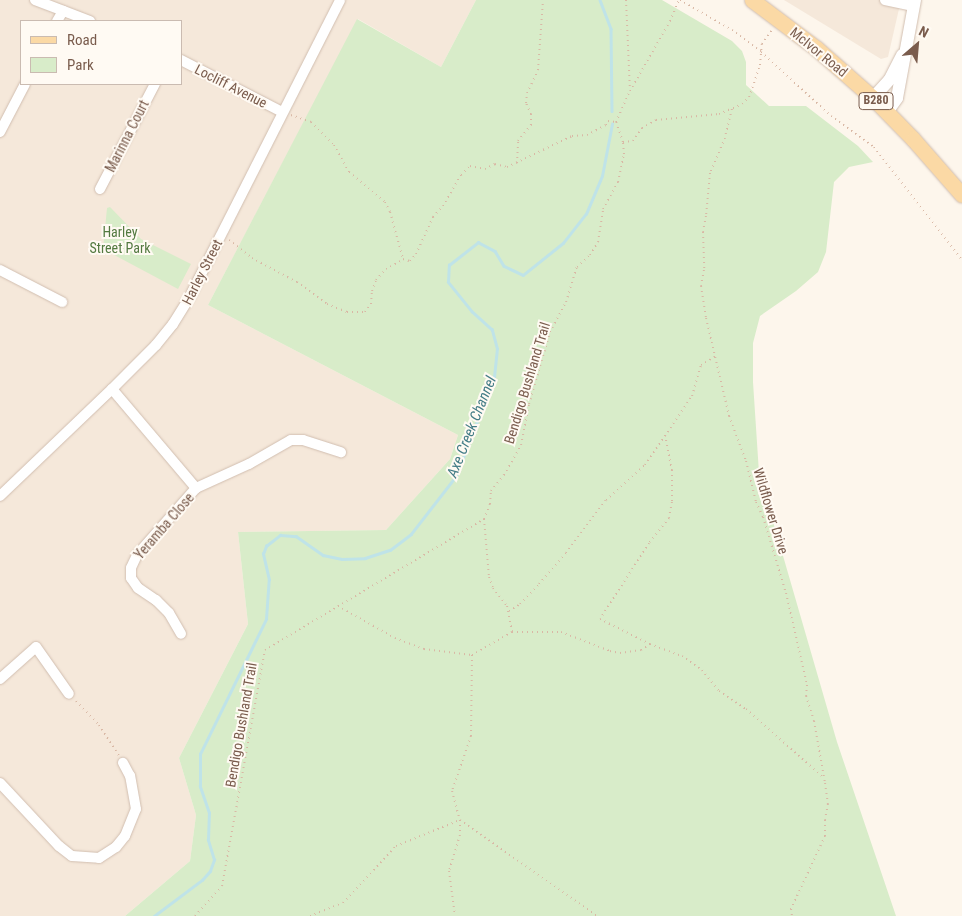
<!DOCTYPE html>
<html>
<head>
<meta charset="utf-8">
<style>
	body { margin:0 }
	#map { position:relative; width:962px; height:916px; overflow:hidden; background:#fdf6ec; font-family:"Roboto Condensed",sans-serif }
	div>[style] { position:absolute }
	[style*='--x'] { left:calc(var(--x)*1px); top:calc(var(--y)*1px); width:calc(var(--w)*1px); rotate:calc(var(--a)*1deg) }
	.residential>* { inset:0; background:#f5e8da }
	.green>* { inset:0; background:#d8ecc9 }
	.stream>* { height:2.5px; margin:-1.25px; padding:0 1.25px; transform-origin:1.25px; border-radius:1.25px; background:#bfe3e8 }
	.path>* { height:2px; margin-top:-1px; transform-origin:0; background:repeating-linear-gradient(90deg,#d9b8a5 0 1px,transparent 0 5px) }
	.roads { filter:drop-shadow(0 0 1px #d1beb0) drop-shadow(0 0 1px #d1beb0) }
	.minor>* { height:10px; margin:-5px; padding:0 5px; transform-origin:5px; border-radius:5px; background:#fff }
	.tertiary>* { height:12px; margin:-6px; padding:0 6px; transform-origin:6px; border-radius:6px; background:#fff }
	.primary>* { height:15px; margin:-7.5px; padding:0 7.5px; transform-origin:7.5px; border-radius:7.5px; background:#fbd9a5 }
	span { translate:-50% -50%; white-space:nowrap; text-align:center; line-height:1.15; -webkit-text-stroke:4px #fffaf3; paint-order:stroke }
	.shield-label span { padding:1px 4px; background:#fffaf3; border:1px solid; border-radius:4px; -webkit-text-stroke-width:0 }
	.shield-label { font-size:12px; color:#7a5c4d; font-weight:700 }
	.street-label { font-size:14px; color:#7a5c4d }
	.park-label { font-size:14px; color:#537a41 }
	.water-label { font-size:15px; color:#437c86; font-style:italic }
	.legend { position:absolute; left:20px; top:20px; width:162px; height:65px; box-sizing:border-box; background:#fffaf3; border:1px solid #cabbb1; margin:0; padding:6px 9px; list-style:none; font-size:15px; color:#7a5c4d }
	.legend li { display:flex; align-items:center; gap:10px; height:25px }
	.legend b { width:25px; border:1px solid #cabbb1 }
	.north { position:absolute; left:892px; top:20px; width:50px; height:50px; -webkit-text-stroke:4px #fffaf3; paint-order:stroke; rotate:27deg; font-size:14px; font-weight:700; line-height:20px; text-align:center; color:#7a5c4d }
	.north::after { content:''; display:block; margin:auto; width:18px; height:22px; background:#7a5c4d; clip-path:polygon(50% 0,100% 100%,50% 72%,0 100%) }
</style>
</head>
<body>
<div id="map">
	<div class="residential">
		<div style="clip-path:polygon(evenodd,0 0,476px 0,441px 67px,358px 19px,208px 305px,458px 435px,450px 459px,386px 530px,238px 532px,248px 624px,179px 758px,196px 815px,190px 861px,125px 916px,0 916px,0 0,21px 21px,181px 21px,181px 84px,21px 84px,21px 21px)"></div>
		<div style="clip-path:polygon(784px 0,901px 0,888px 57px,881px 59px)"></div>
	</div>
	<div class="green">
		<div style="clip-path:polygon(476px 0,662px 0,732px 41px,742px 51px,746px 62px,746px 85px,769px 106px,806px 106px,858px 146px,873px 162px,849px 167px,834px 182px,826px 252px,818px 272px,796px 291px,760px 316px,753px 343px,753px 382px,759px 473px,837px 742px,896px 916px,125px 916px,190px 861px,196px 815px,179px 758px,248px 624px,238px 532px,386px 530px,450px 459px,458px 435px,208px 305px,357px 19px,441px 67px)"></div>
		<div style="clip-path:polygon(110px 207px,141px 239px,191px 264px,178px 289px,103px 249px,107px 208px)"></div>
	</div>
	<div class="stream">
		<div style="--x:600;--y:0;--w:31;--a:69"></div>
		<div style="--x:611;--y:29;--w:82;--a:89.3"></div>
		<div style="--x:154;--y:916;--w:60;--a:-36.9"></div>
		<div style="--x:202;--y:880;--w:12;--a:-48"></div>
		<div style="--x:210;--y:871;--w:12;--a:-70"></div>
		<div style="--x:214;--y:860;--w:21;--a:-107"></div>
		<div style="--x:208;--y:840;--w:27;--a:-88"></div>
		<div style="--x:209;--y:813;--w:28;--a:-109"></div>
		<div style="--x:200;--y:787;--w:33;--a:-90"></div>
		<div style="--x:200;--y:754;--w:150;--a:-63.9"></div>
		<div style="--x:266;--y:619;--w:39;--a:-86"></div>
		<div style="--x:269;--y:580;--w:27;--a:-103"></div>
		<div style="--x:263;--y:554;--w:9;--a:-69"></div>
		<div style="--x:266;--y:546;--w:18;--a:-38"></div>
		<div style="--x:280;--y:535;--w:16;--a:4"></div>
		<div style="--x:296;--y:536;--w:33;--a:35"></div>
		<div style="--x:323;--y:555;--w:19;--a:12"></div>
		<div style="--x:342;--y:559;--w:23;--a:-2"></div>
		<div style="--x:365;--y:558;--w:26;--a:-18"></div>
		<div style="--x:390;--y:550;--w:26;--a:-37"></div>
		<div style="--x:411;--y:534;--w:73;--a:-52.2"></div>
		<div style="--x:456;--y:476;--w:106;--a:-69"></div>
		<div style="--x:494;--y:377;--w:28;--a:-84"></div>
		<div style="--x:497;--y:349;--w:20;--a:-105"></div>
		<div style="--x:492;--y:330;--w:27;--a:-138"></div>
		<div style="--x:472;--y:312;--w:38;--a:-129"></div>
		<div style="--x:448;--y:282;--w:17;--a:-87"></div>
		<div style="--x:449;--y:265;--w:37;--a:-38"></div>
		<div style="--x:478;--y:242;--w:19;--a:28"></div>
		<div style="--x:495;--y:251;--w:17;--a:59"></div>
		<div style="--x:504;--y:266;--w:21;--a:25"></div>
		<div style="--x:523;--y:275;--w:51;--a:-38.7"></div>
		<div style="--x:563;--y:243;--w:37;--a:-52"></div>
		<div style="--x:586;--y:214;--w:41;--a:-67.2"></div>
		<div style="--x:602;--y:176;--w:53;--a:-79.1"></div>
	</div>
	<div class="path">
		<div style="--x:626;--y:0;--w:90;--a:87.5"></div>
		<div style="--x:680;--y:0;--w:60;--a:30"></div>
		<div style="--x:732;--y:30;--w:36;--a:37"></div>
		<div style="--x:761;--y:52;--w:95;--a:42.4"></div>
		<div style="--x:831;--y:116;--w:53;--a:35.8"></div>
		<div style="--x:874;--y:147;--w:143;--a:52.1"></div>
		<div style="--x:732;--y:109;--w:30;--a:104"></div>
		<div style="--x:725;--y:138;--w:38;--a:113"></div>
		<div style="--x:710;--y:173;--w:43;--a:95.3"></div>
		<div style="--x:706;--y:216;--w:16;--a:101"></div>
		<div style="--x:703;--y:232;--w:38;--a:88"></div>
		<div style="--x:704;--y:270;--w:16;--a:101"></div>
		<div style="--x:701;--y:286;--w:32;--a:81"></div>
		<div style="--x:706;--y:318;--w:101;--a:76.8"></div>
		<div style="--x:729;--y:416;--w:48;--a:69.3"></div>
		<div style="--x:746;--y:461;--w:42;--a:76.3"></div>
		<div style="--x:756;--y:502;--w:17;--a:65"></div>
		<div style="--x:763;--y:517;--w:79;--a:73.2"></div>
		<div style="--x:786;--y:593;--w:94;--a:77.1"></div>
		<div style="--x:807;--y:685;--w:11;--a:95"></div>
		<div style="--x:806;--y:696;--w:26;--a:72"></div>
		<div style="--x:814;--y:721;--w:63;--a:79.9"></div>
		<div style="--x:825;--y:783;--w:21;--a:82"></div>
		<div style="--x:828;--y:804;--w:16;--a:101"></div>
		<div style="--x:825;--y:820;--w:16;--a:90"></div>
		<div style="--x:825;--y:836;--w:81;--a:115"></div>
		<div style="--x:791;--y:909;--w:7;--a:82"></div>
		<div style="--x:291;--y:115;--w:21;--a:19"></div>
		<div style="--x:311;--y:122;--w:33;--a:45"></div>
		<div style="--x:334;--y:145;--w:31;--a:61"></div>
		<div style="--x:349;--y:172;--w:47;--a:39.8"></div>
		<div style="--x:385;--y:202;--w:11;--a:63"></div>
		<div style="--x:390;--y:212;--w:49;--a:74.5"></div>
		<div style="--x:403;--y:259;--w:7;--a:16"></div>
		<div style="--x:410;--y:261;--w:9;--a:-49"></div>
		<div style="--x:416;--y:254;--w:41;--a:-65.3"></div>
		<div style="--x:433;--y:217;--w:15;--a:-48"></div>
		<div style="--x:443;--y:206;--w:36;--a:-60"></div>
		<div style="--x:461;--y:175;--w:13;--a:-45"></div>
		<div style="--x:470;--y:166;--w:15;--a:11"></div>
		<div style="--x:485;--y:169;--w:11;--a:-27"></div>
		<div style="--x:495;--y:164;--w:12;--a:14"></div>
		<div style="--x:507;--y:167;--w:72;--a:-25.5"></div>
		<div style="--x:572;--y:136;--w:15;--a:-4"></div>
		<div style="--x:587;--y:135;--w:21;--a:-28"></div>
		<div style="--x:606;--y:125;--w:4;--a:-63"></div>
		<div style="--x:608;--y:121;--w:8;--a:7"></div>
		<div style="--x:623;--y:142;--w:21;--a:-109"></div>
		<div style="--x:616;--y:122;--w:34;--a:-66"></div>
		<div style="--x:630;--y:91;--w:81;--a:-60.3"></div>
		<div style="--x:670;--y:21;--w:23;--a:-67"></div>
		<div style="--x:517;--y:163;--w:22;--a:-87"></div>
		<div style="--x:518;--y:141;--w:21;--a:-51"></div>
		<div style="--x:531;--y:125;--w:11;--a:-90"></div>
		<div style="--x:531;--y:114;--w:12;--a:-114"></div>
		<div style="--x:526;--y:103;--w:10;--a:-84"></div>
		<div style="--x:527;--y:93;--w:25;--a:-64"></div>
		<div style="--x:538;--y:70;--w:70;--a:-85.9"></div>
		<div style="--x:229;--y:240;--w:29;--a:38"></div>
		<div style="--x:252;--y:258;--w:51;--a:28.1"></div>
		<div style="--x:297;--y:282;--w:37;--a:36"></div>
		<div style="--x:327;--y:304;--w:22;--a:22"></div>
		<div style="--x:347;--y:312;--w:18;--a:0"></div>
		<div style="--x:365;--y:312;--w:10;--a:-53"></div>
		<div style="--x:371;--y:304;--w:13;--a:-86"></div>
		<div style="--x:372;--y:291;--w:12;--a:-70"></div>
		<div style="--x:376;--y:280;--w:15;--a:-48"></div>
		<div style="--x:386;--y:269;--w:18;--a:-29"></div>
		<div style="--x:665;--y:435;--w:36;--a:79"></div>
		<div style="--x:672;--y:470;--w:32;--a:90"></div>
		<div style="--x:672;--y:502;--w:16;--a:101"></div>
		<div style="--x:669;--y:518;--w:32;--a:129"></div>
		<div style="--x:649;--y:543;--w:90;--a:122.8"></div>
		<div style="--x:600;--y:619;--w:56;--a:26.6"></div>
		<div style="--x:650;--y:644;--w:34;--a:21"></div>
		<div style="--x:682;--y:656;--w:24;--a:35"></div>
		<div style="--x:702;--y:670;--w:27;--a:51"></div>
		<div style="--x:719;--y:691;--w:32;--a:34"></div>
		<div style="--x:746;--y:709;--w:104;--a:41.5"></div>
		<div style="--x:484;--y:519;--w:58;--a:85.1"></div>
		<div style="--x:489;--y:577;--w:12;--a:70"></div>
		<div style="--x:493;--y:588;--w:23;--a:52"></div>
		<div style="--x:507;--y:606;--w:26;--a:79"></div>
		<div style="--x:338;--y:606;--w:65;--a:29.3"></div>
		<div style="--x:395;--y:638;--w:31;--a:21"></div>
		<div style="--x:424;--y:649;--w:48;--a:7.1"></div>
		<div style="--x:472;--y:655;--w:81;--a:90.7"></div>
		<div style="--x:471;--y:736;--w:58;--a:109.1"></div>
		<div style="--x:452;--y:791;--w:30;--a:75"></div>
		<div style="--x:460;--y:820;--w:15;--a:90"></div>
		<div style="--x:460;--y:835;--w:38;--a:107"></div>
		<div style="--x:449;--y:871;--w:45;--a:82.4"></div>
		<div style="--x:509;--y:611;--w:13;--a:-32"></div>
		<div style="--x:520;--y:604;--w:28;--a:-46"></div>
		<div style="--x:539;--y:584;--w:41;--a:-48.9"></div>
		<div style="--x:566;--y:553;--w:66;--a:-53"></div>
		<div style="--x:606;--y:500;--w:52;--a:-41.9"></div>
		<div style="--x:645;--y:465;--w:83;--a:-55.7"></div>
		<div style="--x:692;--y:396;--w:32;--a:-74"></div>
		<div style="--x:701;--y:365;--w:17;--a:-31"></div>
		<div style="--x:472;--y:655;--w:46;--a:-29.9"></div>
		<div style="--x:512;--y:632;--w:49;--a:0"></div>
		<div style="--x:561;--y:632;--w:53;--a:21.2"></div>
		<div style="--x:610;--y:651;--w:10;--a:11"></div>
		<div style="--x:620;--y:653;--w:21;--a:-8"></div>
		<div style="--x:641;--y:650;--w:11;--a:-34"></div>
		<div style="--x:76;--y:701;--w:33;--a:46"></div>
		<div style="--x:99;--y:725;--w:37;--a:57"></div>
		<div style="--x:460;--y:820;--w:167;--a:35"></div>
		<div style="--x:195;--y:916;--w:40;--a:-48"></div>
		<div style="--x:222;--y:886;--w:240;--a:-79.7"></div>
		<div style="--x:265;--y:650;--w:255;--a:-30.9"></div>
		<div style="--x:484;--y:519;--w:16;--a:-68"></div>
		<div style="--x:490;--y:504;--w:13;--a:-86"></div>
		<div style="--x:491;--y:491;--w:21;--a:-51"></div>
		<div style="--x:504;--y:475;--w:34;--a:-60"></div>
		<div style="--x:521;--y:445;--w:42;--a:-79"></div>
		<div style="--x:529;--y:404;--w:75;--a:-73.7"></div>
		<div style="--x:550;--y:332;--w:34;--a:-62"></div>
		<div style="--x:566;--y:302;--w:37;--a:-73"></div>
		<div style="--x:577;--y:267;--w:18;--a:-43"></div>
		<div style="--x:590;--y:255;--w:15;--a:-58"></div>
		<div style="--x:598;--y:242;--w:33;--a:-81"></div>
		<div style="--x:603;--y:209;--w:31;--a:-61"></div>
		<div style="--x:618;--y:182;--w:29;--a:-78"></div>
		<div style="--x:624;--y:154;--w:12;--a:-95"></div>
		<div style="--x:623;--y:142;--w:10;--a:-6"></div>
		<div style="--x:633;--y:141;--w:16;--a:-55"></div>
		<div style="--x:642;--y:128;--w:16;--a:-30"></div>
		<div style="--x:656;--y:120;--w:63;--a:-5.4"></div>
		<div style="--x:719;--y:114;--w:25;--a:-23"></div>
		<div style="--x:742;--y:104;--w:10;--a:-45"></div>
		<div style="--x:749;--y:97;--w:15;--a:-70"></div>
		<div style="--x:754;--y:83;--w:19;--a:-72"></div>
		<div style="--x:760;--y:65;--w:21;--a:-85"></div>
		<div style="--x:762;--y:44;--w:19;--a:-54"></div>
		<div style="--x:310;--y:916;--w:35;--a:-22"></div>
		<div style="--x:343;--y:903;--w:78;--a:-47.1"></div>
		<div style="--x:396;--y:846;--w:69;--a:-22.1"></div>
	</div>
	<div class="roads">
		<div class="minor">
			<div style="--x:35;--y:0;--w:59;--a:20.9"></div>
			<div style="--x:885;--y:0;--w:29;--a:12"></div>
			<div style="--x:57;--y:21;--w:12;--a:-59"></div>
			<div style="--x:181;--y:60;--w:114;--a:27.2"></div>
			<div style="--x:0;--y:132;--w:54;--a:-62.5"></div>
			<div style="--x:100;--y:189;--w:119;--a:-62.4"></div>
			<div style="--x:0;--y:270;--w:70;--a:27.3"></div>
			<div style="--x:112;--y:389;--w:130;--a:49.7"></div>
			<div style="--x:196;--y:488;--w:89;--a:131.4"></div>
			<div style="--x:137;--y:555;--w:14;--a:115"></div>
			<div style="--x:131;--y:568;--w:10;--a:90"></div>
			<div style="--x:131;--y:578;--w:12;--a:55"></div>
			<div style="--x:138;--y:588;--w:22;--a:34"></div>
			<div style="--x:156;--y:600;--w:18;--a:45"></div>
			<div style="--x:169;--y:613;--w:24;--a:60"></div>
			<div style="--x:196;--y:488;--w:58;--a:-24.4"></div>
			<div style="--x:249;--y:464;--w:48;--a:-29.7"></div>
			<div style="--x:291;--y:440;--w:12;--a:0"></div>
			<div style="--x:303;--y:440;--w:40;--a:18"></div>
			<div style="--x:0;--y:496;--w:155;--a:-43.7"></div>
			<div style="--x:112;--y:389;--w:62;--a:-45"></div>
			<div style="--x:156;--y:345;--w:27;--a:-51"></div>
			<div style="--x:173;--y:324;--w:31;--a:-58"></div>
			<div style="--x:189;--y:298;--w:334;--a:-63.1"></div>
			<div style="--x:0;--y:679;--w:48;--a:-41.6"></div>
			<div style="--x:36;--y:647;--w:57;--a:54.9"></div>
			<div style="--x:0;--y:783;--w:86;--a:46.9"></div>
			<div style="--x:59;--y:846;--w:16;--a:38"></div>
			<div style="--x:72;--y:856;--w:27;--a:4"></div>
			<div style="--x:99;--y:858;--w:20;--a:-33"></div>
			<div style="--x:116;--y:847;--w:14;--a:-51"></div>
			<div style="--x:125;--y:836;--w:29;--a:-68"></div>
			<div style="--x:136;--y:809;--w:34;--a:-100"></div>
			<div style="--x:130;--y:776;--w:15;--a:-118"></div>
		</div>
		<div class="tertiary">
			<div style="--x:873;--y:98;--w:25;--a:-48"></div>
			<div style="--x:890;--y:79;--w:27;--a:-63"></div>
			<div style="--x:887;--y:112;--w:17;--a:-54"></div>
			<div style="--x:897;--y:98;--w:100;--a:-79.6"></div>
		</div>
		<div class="primary">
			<div style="--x:752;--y:0;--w:80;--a:36.9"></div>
			<div style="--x:816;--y:48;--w:76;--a:41.3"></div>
			<div style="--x:873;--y:98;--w:57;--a:45.7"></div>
			<div style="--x:913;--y:139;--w:74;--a:48.8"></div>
		</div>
	</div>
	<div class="shield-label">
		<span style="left:876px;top:101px">B280</span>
	</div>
	<div class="street-label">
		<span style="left:819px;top:52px;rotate:39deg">McIvor Road</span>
		<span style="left:231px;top:86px;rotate:27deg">Locliff Avenue</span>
		<span style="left:127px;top:136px;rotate:-63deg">Marinna Court</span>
		<span style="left:202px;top:272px;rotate:-63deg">Harley Street</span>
		<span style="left:527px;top:383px;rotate:-73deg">Bendigo Bushland Trail</span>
		<span style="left:771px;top:511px;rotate:73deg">Wildflower Drive</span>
		<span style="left:164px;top:526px;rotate:-49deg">Yeramba Close</span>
		<span style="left:241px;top:725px;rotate:-80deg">Bendigo Bushland Trail</span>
	</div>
	<div class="park-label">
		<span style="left:120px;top:240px">Harley<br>Street Park</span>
	</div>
	<div class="water-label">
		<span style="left:472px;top:427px;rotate:-68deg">Axe Creek Channel</span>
	</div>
	<ul class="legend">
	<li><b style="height:6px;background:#fbd9a5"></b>Road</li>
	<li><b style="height:14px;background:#d8ecc9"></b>Park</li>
	</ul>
	<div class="north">N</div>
</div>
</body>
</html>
